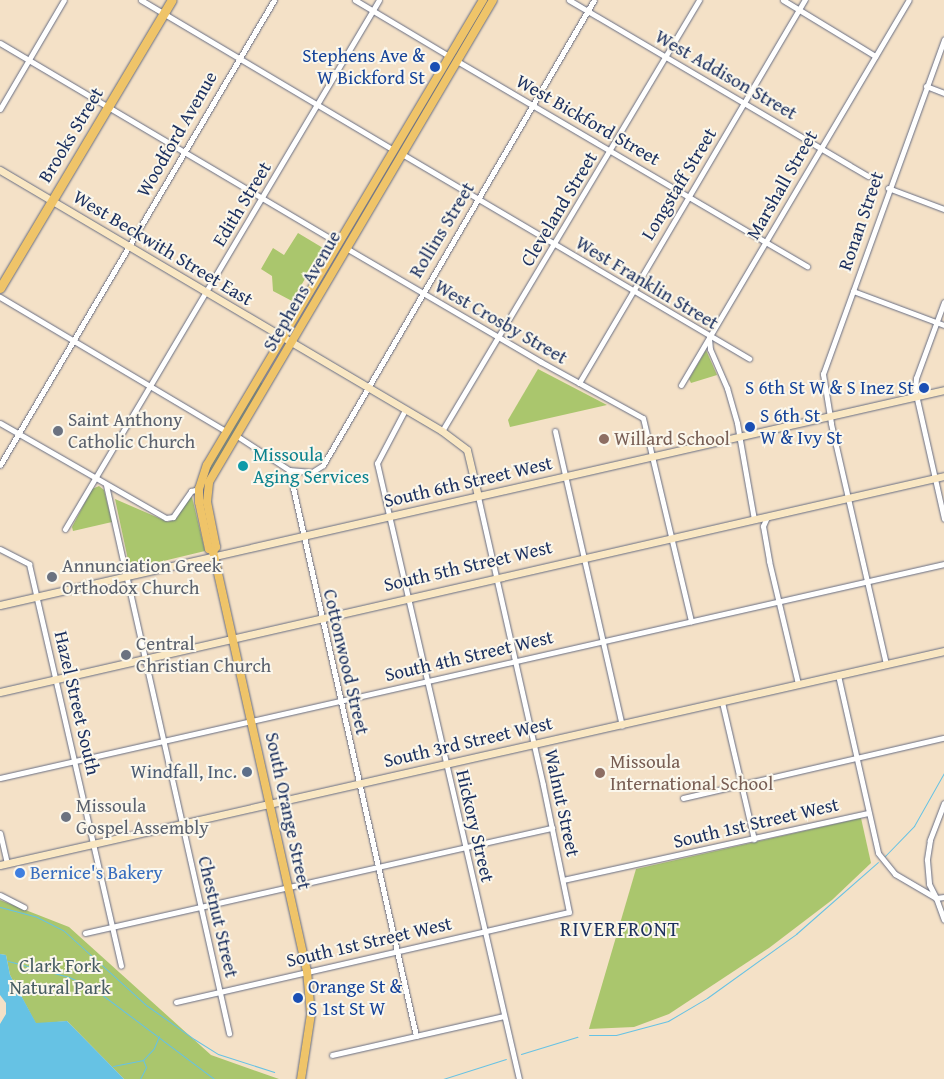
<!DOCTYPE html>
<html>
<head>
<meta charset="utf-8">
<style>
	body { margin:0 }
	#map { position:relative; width:944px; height:1079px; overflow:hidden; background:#f4e1c7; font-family:"Gentium Book Plus",serif }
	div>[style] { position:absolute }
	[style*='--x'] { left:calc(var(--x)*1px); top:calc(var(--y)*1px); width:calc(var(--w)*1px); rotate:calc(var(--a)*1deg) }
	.green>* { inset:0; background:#aac66d }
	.water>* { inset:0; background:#66c2e4 }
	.stream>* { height:1px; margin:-0.5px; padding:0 0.5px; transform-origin:0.5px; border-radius:0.5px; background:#66c2e4 }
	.roads { filter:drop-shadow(0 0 1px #676d83) drop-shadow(0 0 1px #676d83) }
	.street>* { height:5px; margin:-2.5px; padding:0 2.5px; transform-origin:2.5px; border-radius:2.5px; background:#fff }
	.secondary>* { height:7px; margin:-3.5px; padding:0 3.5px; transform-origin:3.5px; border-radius:3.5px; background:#f9e7c3 }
	.primary>* { height:8px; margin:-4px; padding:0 4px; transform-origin:4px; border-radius:4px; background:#efc469 }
	.highway>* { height:9px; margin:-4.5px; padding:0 4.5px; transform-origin:4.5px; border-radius:4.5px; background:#efc469 }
	.dots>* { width:14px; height:14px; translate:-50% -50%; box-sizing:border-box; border:2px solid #fbf7ec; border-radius:50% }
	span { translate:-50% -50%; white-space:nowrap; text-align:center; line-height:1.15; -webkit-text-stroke:4px #fbf7ec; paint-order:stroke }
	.transit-label { font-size:19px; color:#164399 }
	.right { translate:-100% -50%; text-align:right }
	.left { translate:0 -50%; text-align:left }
	.street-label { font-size:19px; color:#1b2f5e }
	.worship-label { font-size:19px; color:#5b616d }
	.education-label { font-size:19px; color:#785e54 }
	.culture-label { font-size:19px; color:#0d838f }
	.service-label { font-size:19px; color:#4e5e75 }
	.shop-label { font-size:19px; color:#366cbe }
	.park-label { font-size:19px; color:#465c62 }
	.neighbourhood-label { font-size:20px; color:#1b2f5e; letter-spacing:1px }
</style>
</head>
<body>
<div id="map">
	<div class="green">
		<div style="clip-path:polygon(298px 233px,323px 248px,292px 301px,273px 291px,272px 276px,261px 269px,273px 248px,284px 255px)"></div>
		<div style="clip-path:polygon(706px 350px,717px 375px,691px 383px,689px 379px)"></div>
		<div style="clip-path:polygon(538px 369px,607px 405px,510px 427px,508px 420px)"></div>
		<div style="clip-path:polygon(260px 382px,264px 384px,207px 479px,209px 469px)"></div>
		<div style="clip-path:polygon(99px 486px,104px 490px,112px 522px,73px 531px,72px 527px,92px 489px)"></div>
		<div style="clip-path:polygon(192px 497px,205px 551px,130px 569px,115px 499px,168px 522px,177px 518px,187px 499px)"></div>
		<div style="clip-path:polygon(861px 818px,871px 863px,832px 900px,769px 948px,669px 1014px,634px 1027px,589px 1029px,636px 869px)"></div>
		<div style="clip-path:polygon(0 900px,69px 927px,211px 1055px,279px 1079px,124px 1079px,67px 1021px,36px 1024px,10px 975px,6px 955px,0 954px)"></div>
	</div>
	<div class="water">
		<div style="clip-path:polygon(0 954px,6px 955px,10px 975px,36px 1023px,67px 1021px,124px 1079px,0 1079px,0 1024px,6px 1014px,6px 1003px,0 995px)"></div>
	</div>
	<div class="stream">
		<div style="--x:885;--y:856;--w:42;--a:-46"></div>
		<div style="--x:914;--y:826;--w:61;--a:-60.5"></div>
		<div style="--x:0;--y:907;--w:38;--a:15"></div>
		<div style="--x:37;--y:917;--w:29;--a:27"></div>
		<div style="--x:63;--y:930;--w:112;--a:42.1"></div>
		<div style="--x:146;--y:1005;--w:59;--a:35.3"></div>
		<div style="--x:194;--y:1039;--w:28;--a:32"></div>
		<div style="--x:218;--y:1054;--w:59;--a:17.8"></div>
		<div style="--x:8;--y:961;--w:63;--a:14.7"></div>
		<div style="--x:69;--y:977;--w:26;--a:25"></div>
		<div style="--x:93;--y:988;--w:151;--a:36.9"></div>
		<div style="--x:589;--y:1035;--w:27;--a:0"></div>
		<div style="--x:616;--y:1035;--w:54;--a:-15.1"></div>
		<div style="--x:668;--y:1021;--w:45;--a:-30.5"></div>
		<div style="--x:707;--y:998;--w:110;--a:-35.7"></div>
		<div style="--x:796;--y:934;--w:109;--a:-41.3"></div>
		<div style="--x:521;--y:1054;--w:59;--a:-16.9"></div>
		<div style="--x:113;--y:1066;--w:31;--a:-11"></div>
		<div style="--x:143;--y:1060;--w:16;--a:-47"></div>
		<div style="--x:154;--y:1048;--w:13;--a:-67"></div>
		<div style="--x:140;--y:1079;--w:13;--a:-63"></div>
		<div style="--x:146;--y:1067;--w:8;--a:-113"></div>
		<div style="--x:443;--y:1079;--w:66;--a:-17.6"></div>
	</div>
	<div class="roads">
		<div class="street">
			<div style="--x:141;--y:0;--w:294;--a:30.7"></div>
			<div style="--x:355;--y:0;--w:109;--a:30.8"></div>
			<div style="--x:569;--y:0;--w:347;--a:30.5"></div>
			<div style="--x:783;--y:0;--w:108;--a:31.3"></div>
			<div style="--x:0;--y:43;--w:393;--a:30.6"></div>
			<div style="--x:457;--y:61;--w:406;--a:30.4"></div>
			<div style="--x:926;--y:86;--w:19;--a:21"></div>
			<div style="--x:0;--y:109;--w:126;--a:-59.6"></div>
			<div style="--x:402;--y:154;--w:403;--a:30.5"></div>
			<div style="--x:888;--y:188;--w:60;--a:20.6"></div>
			<div style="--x:346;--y:248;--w:226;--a:30.3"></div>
			<div style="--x:541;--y:362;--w:116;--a:28.8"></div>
			<div style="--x:643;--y:418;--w:209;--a:76.7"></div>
			<div style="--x:853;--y:291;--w:97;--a:20.5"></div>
			<div style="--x:0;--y:297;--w:264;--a:30.7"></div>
			<div style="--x:944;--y:302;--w:81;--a:110.2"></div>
			<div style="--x:916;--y:378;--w:12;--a:95"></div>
			<div style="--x:915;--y:390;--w:132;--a:77.3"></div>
			<div style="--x:709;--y:338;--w:11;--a:85"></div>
			<div style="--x:710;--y:349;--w:43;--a:66.4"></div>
			<div style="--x:727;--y:388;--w:36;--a:74"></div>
			<div style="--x:737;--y:423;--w:97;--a:80"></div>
			<div style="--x:579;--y:383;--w:445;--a:-59.5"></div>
			<div style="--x:681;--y:385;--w:447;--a:-59.4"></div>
			<div style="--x:405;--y:410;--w:60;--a:117.8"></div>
			<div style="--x:377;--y:463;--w:632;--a:77.02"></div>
			<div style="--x:0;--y:423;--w:191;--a:29.8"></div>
			<div style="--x:166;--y:518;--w:7;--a:-8"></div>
			<div style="--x:173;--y:517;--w:32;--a:-55"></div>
			<div style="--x:191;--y:491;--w:8;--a:-14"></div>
			<div style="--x:442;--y:431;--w:502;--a:-59.19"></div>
			<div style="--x:555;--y:431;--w:302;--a:77.2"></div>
			<div style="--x:237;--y:436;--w:62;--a:33.2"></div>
			<div style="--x:289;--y:470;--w:23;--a:5"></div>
			<div style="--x:312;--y:472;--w:13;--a:-32"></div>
			<div style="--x:323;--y:465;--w:538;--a:-59.77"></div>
			<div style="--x:0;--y:465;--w:540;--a:-59.49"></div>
			<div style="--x:289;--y:470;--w:580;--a:77.35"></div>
			<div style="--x:106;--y:485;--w:562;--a:77.35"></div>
			<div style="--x:767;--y:517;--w:10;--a:114"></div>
			<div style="--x:763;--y:526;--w:36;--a:80"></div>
			<div style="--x:769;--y:561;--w:126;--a:76.7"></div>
			<div style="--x:65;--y:529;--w:615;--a:-59.31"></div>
			<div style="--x:0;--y:549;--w:33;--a:27"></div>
			<div style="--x:29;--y:564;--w:412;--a:77.1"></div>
			<div style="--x:886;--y:664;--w:247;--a:-102.9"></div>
			<div style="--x:831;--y:423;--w:50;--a:-99.3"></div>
			<div style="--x:823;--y:374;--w:356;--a:-70.1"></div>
			<div style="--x:838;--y:675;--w:182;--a:77.3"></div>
			<div style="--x:878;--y:853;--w:27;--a:51"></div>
			<div style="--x:895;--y:874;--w:48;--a:30.3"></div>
			<div style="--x:936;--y:898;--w:23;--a:70"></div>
			<div style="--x:722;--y:702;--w:141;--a:76.9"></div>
			<div style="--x:0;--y:778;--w:968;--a:-12.77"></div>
			<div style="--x:683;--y:798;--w:267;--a:-13"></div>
			<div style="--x:944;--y:803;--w:40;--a:111"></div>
			<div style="--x:930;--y:840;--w:20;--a:99"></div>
			<div style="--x:927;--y:860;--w:24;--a:85"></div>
			<div style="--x:929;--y:884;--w:16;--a:63"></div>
			<div style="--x:936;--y:898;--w:8;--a:-7"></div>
			<div style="--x:0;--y:833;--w:31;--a:77"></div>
			<div style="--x:563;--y:880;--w:312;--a:-12.4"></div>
			<div style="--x:0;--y:895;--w:27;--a:27"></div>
			<div style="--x:85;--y:933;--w:479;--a:-12.7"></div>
			<div style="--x:176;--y:1002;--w:403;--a:-12.9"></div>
			<div style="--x:569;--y:912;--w:130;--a:-101.6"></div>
			<div style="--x:543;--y:785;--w:296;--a:-102.7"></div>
			<div style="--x:332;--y:1055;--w:176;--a:-12.8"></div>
		</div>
		<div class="secondary">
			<div style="--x:0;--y:170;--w:513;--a:30.56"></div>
			<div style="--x:442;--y:431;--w:31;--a:37"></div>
			<div style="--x:467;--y:450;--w:47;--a:76.6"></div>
			<div style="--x:0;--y:605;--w:968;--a:-12.83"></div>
			<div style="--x:0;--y:692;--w:968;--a:-12.89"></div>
			<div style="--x:0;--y:865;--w:968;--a:-12.77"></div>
		</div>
		<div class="primary">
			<div style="--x:213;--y:551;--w:4;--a:-153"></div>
			<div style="--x:209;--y:549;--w:48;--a:-102"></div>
			<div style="--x:199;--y:502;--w:13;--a:-90"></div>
			<div style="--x:199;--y:489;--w:25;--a:-72"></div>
			<div style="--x:207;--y:465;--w:541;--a:-59.31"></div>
			<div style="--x:213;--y:551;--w:5;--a:-53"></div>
			<div style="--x:216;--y:547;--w:46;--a:-101.3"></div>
			<div style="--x:207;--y:502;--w:20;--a:-84"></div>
			<div style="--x:209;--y:482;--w:559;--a:-59.49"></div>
			<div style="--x:213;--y:551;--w:430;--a:77.4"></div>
			<div style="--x:307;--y:971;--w:43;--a:84.7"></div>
			<div style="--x:311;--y:1014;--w:66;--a:98.7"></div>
		</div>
		<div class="highway">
			<div style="--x:0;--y:288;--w:335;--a:-59.2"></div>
		</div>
	</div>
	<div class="dots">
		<div style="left:435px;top:67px;background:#1a4fb4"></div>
		<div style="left:924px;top:388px;background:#1a4fb4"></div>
		<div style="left:750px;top:427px;background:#1a4fb4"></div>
		<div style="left:58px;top:431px;background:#6b7280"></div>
		<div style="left:604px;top:439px;background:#8d6e63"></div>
		<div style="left:243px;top:466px;background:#0f9aa8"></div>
		<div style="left:52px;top:577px;background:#6b7280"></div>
		<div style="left:126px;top:655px;background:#6b7280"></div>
		<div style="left:247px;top:772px;background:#5c6f8a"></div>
		<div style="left:600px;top:773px;background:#8d6e63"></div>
		<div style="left:66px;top:817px;background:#6b7280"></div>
		<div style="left:20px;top:873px;background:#3f7fe0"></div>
		<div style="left:298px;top:998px;background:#1a4fb4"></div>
	</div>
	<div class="transit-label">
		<span class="right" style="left:425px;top:67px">Stephens Ave &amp;<br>W Bickford St</span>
		<span class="right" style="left:914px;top:388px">S 6th St W &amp; S Inez St</span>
		<span class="left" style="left:760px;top:427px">S 6th St<br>W &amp; Ivy St</span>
		<span class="left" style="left:308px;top:998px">Orange St &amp;<br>S 1st St W</span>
	</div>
	<div class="street-label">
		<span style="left:726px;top:75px;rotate:30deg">West Addison Street</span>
		<span style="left:588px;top:120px;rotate:30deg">West Bickford Street</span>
		<span style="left:177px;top:134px;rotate:-60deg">Woodford Avenue</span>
		<span style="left:71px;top:135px;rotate:-59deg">Brooks Street</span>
		<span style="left:679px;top:184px;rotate:-59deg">Longstaff Street</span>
		<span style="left:782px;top:185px;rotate:-60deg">Marshall Street</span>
		<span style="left:242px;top:204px;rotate:-59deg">Edith Street</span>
		<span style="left:559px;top:209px;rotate:-59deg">Cleveland Street</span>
		<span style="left:861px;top:221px;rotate:-71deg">Ronan Street</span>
		<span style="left:442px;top:230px;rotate:-59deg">Rollins Street</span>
		<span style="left:163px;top:248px;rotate:31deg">West Beckwith Street East</span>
		<span style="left:647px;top:283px;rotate:31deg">West Franklin Street</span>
		<span style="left:302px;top:291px;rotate:-60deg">Stephens Avenue</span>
		<span style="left:501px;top:322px;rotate:30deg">West Crosby Street</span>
		<span style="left:468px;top:482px;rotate:-13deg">South 6th Street West</span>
		<span style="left:468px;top:566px;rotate:-13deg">South 5th Street West</span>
		<span style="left:469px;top:656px;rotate:-13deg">South 4th Street West</span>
		<span style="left:346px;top:662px;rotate:77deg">Cottonwood Street</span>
		<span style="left:77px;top:703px;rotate:77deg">Hazel Street South</span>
		<span style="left:468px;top:742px;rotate:-13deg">South 3rd Street West</span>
		<span style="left:562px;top:803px;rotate:78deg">Walnut Street</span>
		<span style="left:288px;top:811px;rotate:78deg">South Orange Street</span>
		<span style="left:756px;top:823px;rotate:-13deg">South 1st Street West</span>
		<span style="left:475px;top:826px;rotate:77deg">Hickory Street</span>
		<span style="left:218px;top:917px;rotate:77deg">Chestnut Street</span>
		<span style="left:369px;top:942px;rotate:-13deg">South 1st Street West</span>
	</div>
	<div class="worship-label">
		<span class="left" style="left:68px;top:431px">Saint Anthony<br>Catholic Church</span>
		<span class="left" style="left:62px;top:577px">Annunciation Greek<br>Orthodox Church</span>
		<span class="left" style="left:136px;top:655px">Central<br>Christian Church</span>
		<span class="left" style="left:76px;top:817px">Missoula<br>Gospel Assembly</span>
	</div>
	<div class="education-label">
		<span class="left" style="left:614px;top:439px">Willard School</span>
		<span class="left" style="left:610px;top:773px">Missoula<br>International School</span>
	</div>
	<div class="culture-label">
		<span class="left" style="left:253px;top:466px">Missoula<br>Aging Services</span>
	</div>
	<div class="service-label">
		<span class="right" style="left:237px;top:772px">Windfall, Inc.</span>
	</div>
	<div class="shop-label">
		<span class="left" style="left:30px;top:873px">Bernice's Bakery</span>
	</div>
	<div class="park-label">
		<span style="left:60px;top:977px">Clark Fork<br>Natural Park</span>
	</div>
	<div class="neighbourhood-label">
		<span style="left:620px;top:928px">RIVERFRONT</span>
	</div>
</div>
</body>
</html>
